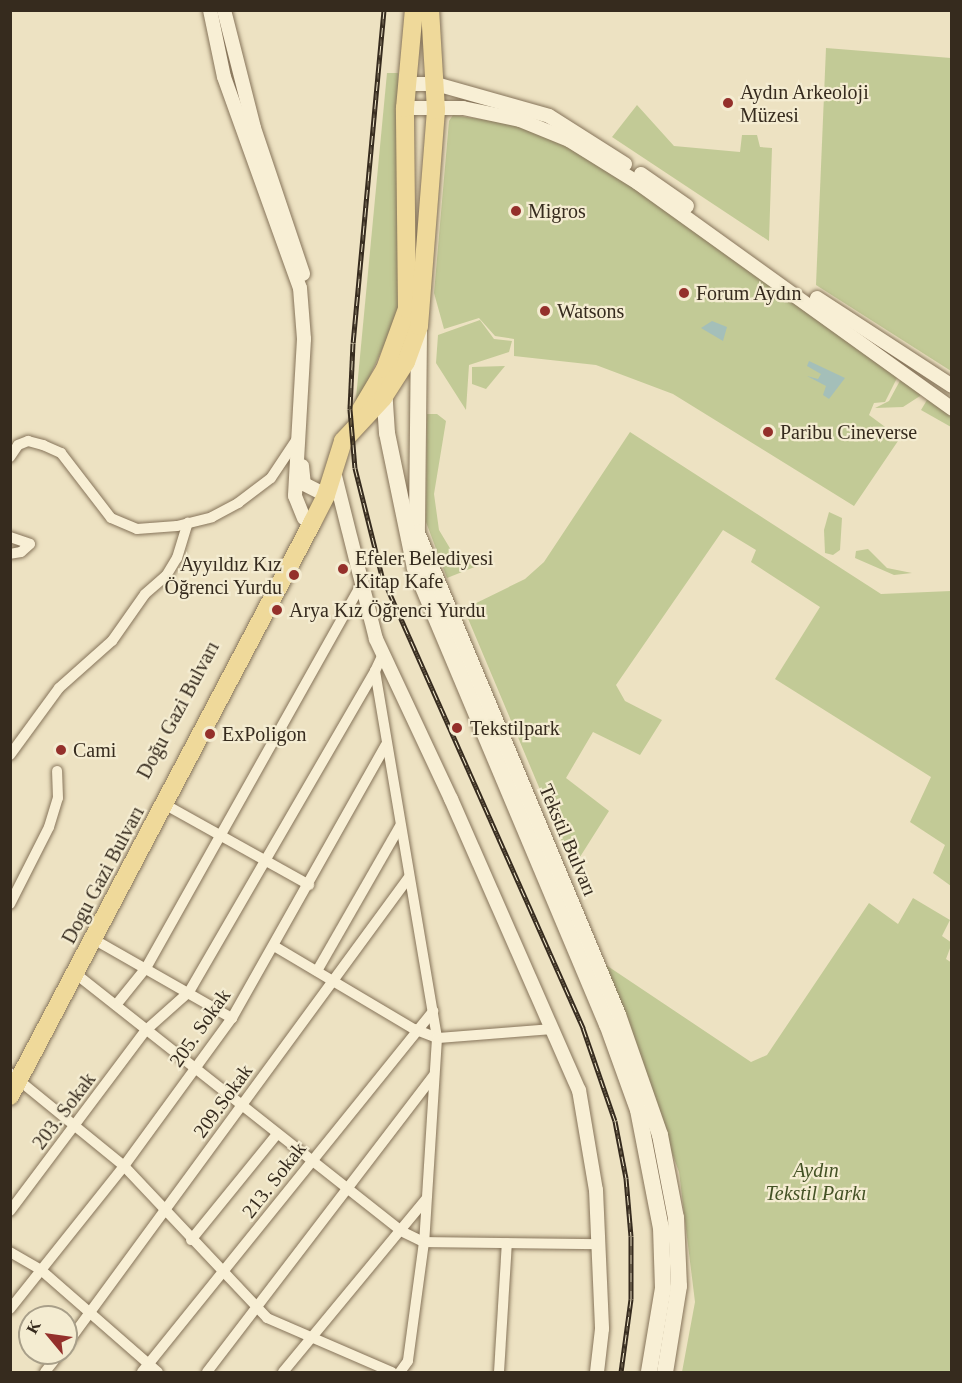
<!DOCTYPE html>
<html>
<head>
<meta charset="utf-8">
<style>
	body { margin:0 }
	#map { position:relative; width:962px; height:1383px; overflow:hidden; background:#ede2c2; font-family:"Times New Roman",serif }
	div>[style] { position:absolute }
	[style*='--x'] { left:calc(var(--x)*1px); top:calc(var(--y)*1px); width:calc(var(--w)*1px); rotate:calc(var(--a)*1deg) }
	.green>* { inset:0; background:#c2ca96 }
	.water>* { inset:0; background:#a4bfb9 }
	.roads { filter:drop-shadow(0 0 2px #86745a) drop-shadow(0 0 2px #86745a) }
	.minor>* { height:10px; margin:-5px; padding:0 5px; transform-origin:5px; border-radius:5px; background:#f8efd5 }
	.tertiary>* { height:14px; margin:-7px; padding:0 7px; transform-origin:7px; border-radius:7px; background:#f8efd5 }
	.secondary>* { height:16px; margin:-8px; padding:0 8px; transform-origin:8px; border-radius:8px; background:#f8efd5 }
	.primary>* { height:18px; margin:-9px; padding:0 9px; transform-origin:9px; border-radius:9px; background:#efd99a }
	.rail>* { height:5px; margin-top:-2.5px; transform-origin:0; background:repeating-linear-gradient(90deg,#f4ecd1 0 9px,#362b1e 0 18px); box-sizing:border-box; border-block:2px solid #362b1e }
	.dots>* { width:16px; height:16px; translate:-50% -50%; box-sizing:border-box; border:3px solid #f4ecd1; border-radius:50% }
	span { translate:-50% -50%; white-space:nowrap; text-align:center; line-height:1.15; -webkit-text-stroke:4.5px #f4ecd1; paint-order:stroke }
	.poi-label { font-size:20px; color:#362b1e }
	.left { translate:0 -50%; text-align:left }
	.right { translate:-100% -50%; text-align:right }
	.street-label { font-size:20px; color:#362b1e }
	.park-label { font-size:20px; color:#445225; font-style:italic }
	.frame { position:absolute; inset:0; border:12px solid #362b1e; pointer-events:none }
	.north { position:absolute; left:18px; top:1305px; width:60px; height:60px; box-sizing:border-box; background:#f4ecd1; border:2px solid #a89f89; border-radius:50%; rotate:299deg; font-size:16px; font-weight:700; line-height:24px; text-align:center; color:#362b1e }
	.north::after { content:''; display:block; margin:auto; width:21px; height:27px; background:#94302b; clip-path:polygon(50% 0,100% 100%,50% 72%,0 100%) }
</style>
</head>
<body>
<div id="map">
	<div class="green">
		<div style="clip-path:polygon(826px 48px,951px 58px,951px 371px,816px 285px)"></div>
		<div style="clip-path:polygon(387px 73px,398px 73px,399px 312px,355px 409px)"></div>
		<div style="clip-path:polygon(637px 105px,674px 146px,740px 152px,742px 135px,757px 135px,760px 147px,772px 148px,769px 241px,612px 137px)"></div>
		<div style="clip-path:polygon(453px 115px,531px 127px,611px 171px,899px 374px,885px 402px,874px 403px,869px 415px,900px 438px,854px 506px,673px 394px,596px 365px,514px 356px,514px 339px,495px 336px,479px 318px,444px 329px,434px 293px,449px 121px)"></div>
		<div style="clip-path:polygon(480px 320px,494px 339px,512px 341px,509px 352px,469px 365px,466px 410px,436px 363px,438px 335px)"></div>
		<div style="clip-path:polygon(505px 366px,486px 389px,472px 384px,472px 367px)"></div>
		<div style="clip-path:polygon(903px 375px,924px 391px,920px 396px,903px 407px,875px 408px,889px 401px)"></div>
		<div style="clip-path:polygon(930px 395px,951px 413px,951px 427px,921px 410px)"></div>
		<div style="clip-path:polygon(427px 414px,437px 414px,446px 421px,434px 494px,439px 530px,451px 550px,477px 566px,447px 578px,426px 522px)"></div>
		<div style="clip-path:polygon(630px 432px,881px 594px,951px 591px,951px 886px,933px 873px,945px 845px,910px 822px,931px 777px,775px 679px,820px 607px,751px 562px,756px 550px,723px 530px,616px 685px,625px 701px,662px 720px,640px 755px,593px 732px,566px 778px,609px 811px,573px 868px,464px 609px,525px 579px,544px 562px)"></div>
		<div style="clip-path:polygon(829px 512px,842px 518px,840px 550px,833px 555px,825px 553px,824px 530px)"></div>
		<div style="clip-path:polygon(868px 549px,887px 568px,912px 573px,894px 575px,855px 558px,856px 551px)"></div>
		<div style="clip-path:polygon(913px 898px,950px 920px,942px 936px,952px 943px,946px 959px,952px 963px,951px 1372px,682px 1372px,695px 1302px,679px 1172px,603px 963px,751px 1062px,767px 1055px,869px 903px,898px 924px)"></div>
	</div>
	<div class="water">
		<div style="clip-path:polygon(712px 321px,727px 327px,723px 341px,701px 328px)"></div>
		<div style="clip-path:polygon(809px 361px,845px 378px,829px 399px,823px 395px,826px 386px,807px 376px,818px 379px,821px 374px,807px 366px)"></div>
	</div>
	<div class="roads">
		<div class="minor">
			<div style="--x:10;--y:457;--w:14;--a:-56"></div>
			<div style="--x:18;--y:445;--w:11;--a:-22"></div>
			<div style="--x:28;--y:441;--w:16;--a:15"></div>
			<div style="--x:43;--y:445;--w:20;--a:24"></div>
			<div style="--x:61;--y:453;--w:82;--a:52.4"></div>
			<div style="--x:111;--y:518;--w:28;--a:23"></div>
			<div style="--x:137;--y:529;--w:40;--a:-4.3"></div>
			<div style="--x:177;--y:526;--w:36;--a:-14"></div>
			<div style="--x:212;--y:517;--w:30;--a:-28"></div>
			<div style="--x:238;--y:503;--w:41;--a:-37.1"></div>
			<div style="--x:271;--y:478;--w:47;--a:-56.3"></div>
			<div style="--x:10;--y:537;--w:21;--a:19"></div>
			<div style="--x:30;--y:544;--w:12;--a:138"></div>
			<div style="--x:21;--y:552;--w:11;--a:170"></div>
			<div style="--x:383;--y:654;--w:19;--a:115"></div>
			<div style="--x:375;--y:671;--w:372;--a:80.4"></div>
			<div style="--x:437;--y:1038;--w:204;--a:93.6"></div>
			<div style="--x:424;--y:1242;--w:120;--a:97.7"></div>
			<div style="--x:408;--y:1361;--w:14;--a:126"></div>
			<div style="--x:10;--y:755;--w:83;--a:-53.8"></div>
			<div style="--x:59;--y:688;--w:71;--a:-41.6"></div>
			<div style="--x:112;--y:641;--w:57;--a:-54.9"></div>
			<div style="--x:145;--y:594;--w:28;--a:-41"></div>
			<div style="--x:166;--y:576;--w:21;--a:-59"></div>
			<div style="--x:177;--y:558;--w:37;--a:-73"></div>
			<div style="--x:166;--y:805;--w:164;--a:29.2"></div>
			<div style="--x:10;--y:904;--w:86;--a:-63.1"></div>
			<div style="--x:49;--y:827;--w:30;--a:-73"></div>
			<div style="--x:58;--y:798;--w:27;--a:-92"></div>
			<div style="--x:95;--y:940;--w:158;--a:29.7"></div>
			<div style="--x:274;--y:946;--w:163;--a:30.7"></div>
			<div style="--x:414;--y:1029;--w:25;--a:21"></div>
			<div style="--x:437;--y:1038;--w:114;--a:-4.5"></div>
			<div style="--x:317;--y:971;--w:167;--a:-60.2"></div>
			<div style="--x:76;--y:974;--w:414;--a:38.3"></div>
			<div style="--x:401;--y:1231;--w:25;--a:26"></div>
			<div style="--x:424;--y:1242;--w:173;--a:0.7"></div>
			<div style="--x:116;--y:1005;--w:48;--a:-51"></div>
			<div style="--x:146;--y:968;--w:437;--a:-60.7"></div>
			<div style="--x:10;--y:1073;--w:147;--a:39.2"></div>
			<div style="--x:124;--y:1166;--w:209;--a:46.7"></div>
			<div style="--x:267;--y:1318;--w:136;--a:23.4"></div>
			<div style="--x:10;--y:1211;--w:225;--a:-53.1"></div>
			<div style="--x:145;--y:1031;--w:59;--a:-41.6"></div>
			<div style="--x:189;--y:992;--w:371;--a:-59.9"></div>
			<div style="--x:191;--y:1240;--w:136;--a:-50.9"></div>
			<div style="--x:10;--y:1252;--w:36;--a:30"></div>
			<div style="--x:41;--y:1270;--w:155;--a:41.1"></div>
			<div style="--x:10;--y:1309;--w:183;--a:-51.4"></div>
			<div style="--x:124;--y:1166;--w:183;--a:-53.9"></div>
			<div style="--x:232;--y:1018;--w:313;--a:-60.6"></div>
			<div style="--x:66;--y:1345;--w:580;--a:-53.76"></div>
			<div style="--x:45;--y:1372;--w:24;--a:-52"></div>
			<div style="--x:142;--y:1372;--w:464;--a:-51.1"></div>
			<div style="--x:207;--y:1372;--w:374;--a:-52.6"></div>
			<div style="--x:283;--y:1372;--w:224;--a:-50.4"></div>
			<div style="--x:499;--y:1372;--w:129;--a:-86.5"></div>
		</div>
		<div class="tertiary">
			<div style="--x:210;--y:10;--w:68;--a:78.2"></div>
			<div style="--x:224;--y:77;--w:224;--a:70.2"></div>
			<div style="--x:300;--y:288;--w:51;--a:85.5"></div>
			<div style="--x:304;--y:339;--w:157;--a:93.3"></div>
			<div style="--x:295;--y:496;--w:24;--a:68"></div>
			<div style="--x:224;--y:10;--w:122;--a:75.7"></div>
			<div style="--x:254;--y:128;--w:154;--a:71.4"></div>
			<div style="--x:406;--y:84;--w:30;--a:0"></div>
			<div style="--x:436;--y:84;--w:117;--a:15.8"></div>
			<div style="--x:549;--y:116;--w:90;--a:32.3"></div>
			<div style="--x:405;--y:108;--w:58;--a:0"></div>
			<div style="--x:463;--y:108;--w:58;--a:11.9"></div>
			<div style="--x:520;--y:120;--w:53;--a:22.2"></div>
			<div style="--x:569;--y:140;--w:81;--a:31.9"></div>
			<div style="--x:638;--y:183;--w:387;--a:35.7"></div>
			<div style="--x:641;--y:174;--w:56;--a:34.8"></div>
			<div style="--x:817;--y:298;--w:161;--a:33.1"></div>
			<div style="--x:302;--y:466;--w:18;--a:84"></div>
			<div style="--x:304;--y:484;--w:25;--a:27"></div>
			<div style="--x:334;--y:472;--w:172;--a:75.9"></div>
			<div style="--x:376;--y:639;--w:177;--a:64.9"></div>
			<div style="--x:451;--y:799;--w:318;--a:66.3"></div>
			<div style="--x:579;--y:1090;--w:101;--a:80.4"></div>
			<div style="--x:596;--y:1190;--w:139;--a:87.5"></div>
			<div style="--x:602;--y:1329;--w:43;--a:96.6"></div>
		</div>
		<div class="secondary">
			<div style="--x:419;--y:332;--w:201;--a:90.6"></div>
			<div style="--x:417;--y:533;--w:522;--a:67.36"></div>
			<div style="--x:618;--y:1015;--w:127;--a:70.7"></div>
			<div style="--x:660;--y:1135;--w:85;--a:79.1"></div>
			<div style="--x:676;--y:1218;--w:68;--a:87.5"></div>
			<div style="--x:679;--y:1286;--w:87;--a:99.2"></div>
			<div style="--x:384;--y:388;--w:45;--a:86.2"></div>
			<div style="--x:387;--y:433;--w:138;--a:78.3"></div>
			<div style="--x:415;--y:568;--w:495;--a:67.2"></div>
			<div style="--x:607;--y:1024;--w:91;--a:70.2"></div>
			<div style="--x:638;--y:1110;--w:120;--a:79"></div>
			<div style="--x:661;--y:1228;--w:60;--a:88.1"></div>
			<div style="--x:663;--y:1288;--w:85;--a:99.5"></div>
		</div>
		<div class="primary">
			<div style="--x:360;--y:411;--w:49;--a:-59.2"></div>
			<div style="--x:385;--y:369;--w:64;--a:-69.9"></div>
			<div style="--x:407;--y:309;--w:201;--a:-90.6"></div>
			<div style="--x:405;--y:108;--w:98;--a:-84.8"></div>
			<div style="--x:10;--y:1096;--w:648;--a:-62.21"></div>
			<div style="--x:312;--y:523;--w:31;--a:-63"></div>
			<div style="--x:326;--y:495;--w:57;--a:-72.5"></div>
			<div style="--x:343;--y:441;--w:59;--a:-47.1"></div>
			<div style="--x:383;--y:398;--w:43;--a:-57.4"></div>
			<div style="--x:406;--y:362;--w:38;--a:-70"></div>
			<div style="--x:419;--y:326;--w:217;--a:-85.5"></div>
			<div style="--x:436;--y:110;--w:100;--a:-93.4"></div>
		</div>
	</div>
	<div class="rail">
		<div style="--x:384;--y:10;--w:334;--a:95.3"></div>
		<div style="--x:353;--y:343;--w:66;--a:92.6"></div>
		<div style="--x:350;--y:409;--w:59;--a:85.2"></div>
		<div style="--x:355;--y:468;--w:111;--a:76"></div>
		<div style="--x:382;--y:576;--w:495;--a:66"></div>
		<div style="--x:583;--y:1028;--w:98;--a:71"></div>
		<div style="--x:615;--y:1121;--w:58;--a:79.1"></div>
		<div style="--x:626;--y:1178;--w:58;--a:85.1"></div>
		<div style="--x:631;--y:1236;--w:63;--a:90"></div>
		<div style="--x:631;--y:1299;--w:74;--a:97.8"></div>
	</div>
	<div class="dots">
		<div style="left:728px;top:103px;background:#94302b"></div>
		<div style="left:516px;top:211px;background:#94302b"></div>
		<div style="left:684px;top:293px;background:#94302b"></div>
		<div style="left:545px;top:311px;background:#94302b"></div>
		<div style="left:768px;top:432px;background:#94302b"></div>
		<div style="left:343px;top:569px;background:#94302b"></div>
		<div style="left:294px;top:575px;background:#94302b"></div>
		<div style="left:277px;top:610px;background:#94302b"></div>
		<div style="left:457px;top:728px;background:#94302b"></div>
		<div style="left:210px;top:734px;background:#94302b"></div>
		<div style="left:61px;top:750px;background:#94302b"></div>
	</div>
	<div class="poi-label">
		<span class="left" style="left:740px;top:104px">Aydın Arkeoloji<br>Müzesi</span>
		<span class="left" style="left:528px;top:211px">Migros</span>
		<span class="left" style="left:696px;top:293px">Forum Aydın</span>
		<span class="left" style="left:557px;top:311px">Watsons</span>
		<span class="left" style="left:780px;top:432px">Paribu Cineverse</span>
		<span class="left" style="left:355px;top:570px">Efeler Belediyesi<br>Kitap Kafe</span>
		<span class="right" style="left:282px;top:576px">Ayyıldız Kız<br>Öğrenci Yurdu</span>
		<span class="left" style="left:289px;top:610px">Arya Kız Öğrenci Yurdu</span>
		<span class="left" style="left:470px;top:728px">Tekstilpark</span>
		<span class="left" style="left:222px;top:734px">ExPoligon</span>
		<span class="left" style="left:73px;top:750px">Cami</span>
	</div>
	<div class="street-label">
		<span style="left:178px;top:710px;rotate:-62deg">Doğu Gazi Bulvarı</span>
		<span style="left:568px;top:840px;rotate:67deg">Tekstil Bulvarı</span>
		<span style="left:103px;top:875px;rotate:-62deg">Dogu Gazi Bulvarı</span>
		<span style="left:200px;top:1028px;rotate:-55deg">205. Sokak</span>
		<span style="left:223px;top:1101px;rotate:-54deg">209.Sokak</span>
		<span style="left:64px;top:1111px;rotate:-53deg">203. Sokak</span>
		<span style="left:274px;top:1180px;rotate:-52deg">213. Sokak</span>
	</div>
	<div class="park-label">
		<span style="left:816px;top:1182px">Aydın<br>Tekstil Parkı</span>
	</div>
	<div class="frame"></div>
	<div class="north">K</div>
</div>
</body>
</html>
